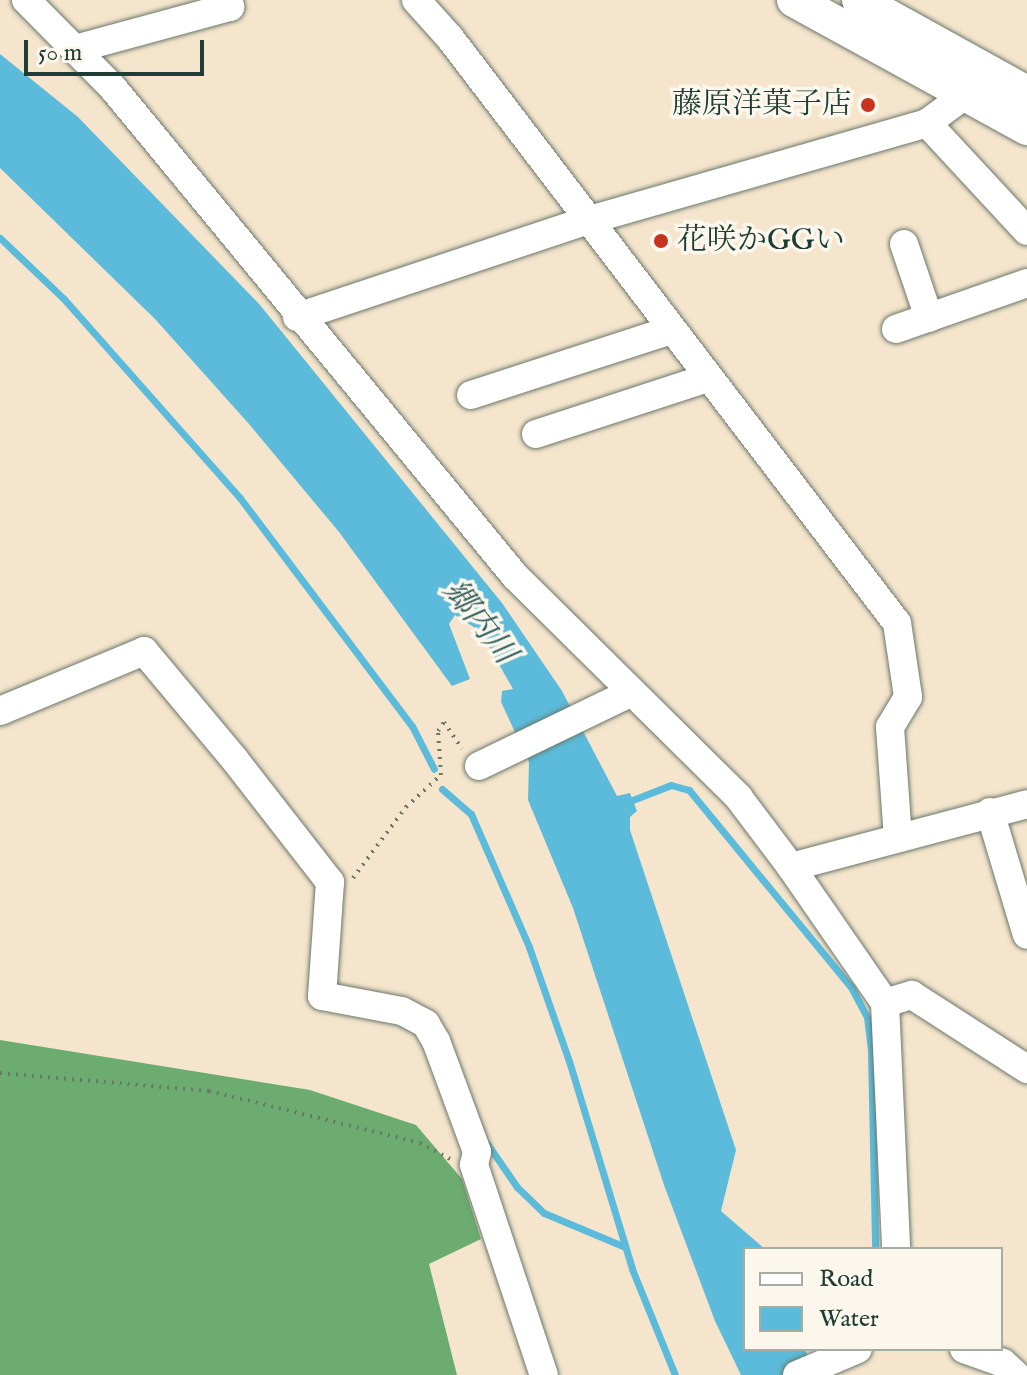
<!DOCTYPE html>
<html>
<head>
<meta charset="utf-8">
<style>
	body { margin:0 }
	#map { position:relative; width:1027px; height:1375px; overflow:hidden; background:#f5e5cd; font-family:"IM FELL English","Noto Serif JP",serif }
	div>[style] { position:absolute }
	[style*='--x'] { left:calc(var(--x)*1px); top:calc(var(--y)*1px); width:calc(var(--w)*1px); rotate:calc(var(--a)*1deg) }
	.forest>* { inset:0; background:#6cac70 }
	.water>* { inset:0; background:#5cbbda }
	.stream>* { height:7px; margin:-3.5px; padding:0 3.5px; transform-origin:3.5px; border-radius:3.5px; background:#5cbbda }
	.path>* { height:4px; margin-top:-2px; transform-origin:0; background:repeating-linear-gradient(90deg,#6a786a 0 2px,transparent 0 8px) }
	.roads { filter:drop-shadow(0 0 2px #6a786a) drop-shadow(0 0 2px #6a786a) }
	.minor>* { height:28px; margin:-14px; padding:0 14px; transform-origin:14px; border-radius:14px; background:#fff }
	.major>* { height:34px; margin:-17px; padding:0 17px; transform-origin:17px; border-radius:17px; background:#fff }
	.dots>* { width:22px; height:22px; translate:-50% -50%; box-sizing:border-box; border:4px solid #fbf7ec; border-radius:50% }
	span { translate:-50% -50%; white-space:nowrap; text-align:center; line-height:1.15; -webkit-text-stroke:7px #fbf7ec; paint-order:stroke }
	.poi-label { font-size:30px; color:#1f3d34 }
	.right { translate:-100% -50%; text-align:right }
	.left { translate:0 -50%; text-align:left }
	.water-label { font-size:32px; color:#2e5c5e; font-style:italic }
	.legend { position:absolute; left:743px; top:1247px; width:260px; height:104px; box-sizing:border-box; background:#fbf7ec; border:2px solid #a3ada2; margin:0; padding:10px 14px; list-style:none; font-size:24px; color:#1f3d34 }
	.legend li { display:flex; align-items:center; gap:16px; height:40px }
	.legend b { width:40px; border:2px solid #a3ada2 }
	.scale { position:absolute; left:24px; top:40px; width:180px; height:36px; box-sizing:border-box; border:4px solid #1f3d34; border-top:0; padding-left:10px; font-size:24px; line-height:28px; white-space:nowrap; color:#1f3d34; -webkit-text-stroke:6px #fbf7ec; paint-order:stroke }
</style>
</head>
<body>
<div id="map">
	<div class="forest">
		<div style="clip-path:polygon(0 1040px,310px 1090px,416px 1125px,462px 1179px,481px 1239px,429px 1264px,457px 1375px,0 1375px)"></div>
	</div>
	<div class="water">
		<div style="clip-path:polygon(0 54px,78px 117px,260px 305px,502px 603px,562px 691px,617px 796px,630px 793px,637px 811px,630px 817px,630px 830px,736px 1150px,721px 1211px,765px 1249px,745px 1249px,745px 1349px,805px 1349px,815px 1375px,741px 1375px,715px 1321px,664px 1185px,573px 908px,528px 800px,529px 762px,501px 702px,502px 691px,513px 689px,480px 631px,455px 615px,449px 624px,470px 679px,452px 686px,339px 532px,249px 424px,155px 319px,0 168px)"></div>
	</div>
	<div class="stream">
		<div style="--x:0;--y:238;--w:88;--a:43.6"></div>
		<div style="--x:64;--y:299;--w:266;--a:48.5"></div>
		<div style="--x:240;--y:498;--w:286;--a:53"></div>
		<div style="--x:412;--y:726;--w:48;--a:62.9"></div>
		<div style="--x:442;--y:789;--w:38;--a:41"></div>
		<div style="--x:471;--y:814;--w:145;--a:66.4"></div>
		<div style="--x:529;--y:947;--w:121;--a:70.7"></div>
		<div style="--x:569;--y:1061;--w:217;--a:73.1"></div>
		<div style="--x:632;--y:1269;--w:114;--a:67.9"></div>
		<div style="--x:625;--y:803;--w:49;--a:-21.4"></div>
		<div style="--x:671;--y:785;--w:19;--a:16"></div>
		<div style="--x:689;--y:790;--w:255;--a:50.6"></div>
		<div style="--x:851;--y:987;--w:34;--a:62"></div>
		<div style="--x:867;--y:1017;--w:33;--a:83"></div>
		<div style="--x:871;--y:1050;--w:199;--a:88.8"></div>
		<div style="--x:488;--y:1145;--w:51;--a:55.4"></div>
		<div style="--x:517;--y:1187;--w:37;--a:44"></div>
		<div style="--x:544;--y:1213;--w:88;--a:22.8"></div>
	</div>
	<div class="path">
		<div style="--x:353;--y:878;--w:89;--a:-53.3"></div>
		<div style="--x:406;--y:807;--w:47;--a:-42.4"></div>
		<div style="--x:441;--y:775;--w:44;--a:-93.9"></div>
		<div style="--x:438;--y:731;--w:11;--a:-56"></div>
		<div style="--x:444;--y:722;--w:32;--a:56"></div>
		<div style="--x:0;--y:1073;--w:210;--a:4.9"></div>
		<div style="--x:209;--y:1091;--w:217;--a:13.8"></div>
		<div style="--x:420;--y:1143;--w:34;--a:28"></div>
	</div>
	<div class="roads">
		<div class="minor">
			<div style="--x:26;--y:0;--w:124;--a:45.3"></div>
			<div style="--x:113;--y:88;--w:632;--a:50.52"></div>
			<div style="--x:515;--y:576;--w:315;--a:44.7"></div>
			<div style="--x:739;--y:798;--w:86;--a:53"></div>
			<div style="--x:791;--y:867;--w:165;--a:55.3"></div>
			<div style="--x:885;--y:1003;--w:246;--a:87.4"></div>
			<div style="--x:416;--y:0;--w:51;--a:48.2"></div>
			<div style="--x:450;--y:38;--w:736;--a:52.62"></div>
			<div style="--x:897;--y:623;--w:75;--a:81.5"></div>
			<div style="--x:908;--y:697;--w:35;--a:121"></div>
			<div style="--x:890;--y:727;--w:111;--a:85.9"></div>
			<div style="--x:75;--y:49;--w:161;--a:-15.2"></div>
			<div style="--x:230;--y:7;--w:7;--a:-106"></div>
			<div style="--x:927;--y:123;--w:147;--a:47.2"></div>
			<div style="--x:904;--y:244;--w:78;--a:71.3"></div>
			<div style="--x:297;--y:317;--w:305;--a:-18.4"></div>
			<div style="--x:586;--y:221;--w:355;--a:-16"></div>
			<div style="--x:927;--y:123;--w:67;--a:-36.5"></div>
			<div style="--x:896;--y:329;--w:139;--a:-19.3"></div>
			<div style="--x:471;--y:395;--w:210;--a:-18"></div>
			<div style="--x:536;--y:434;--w:180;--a:-18.1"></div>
			<div style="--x:0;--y:711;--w:156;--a:-22.6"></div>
			<div style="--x:144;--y:651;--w:142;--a:50.1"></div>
			<div style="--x:235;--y:760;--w:155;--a:52.1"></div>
			<div style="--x:330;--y:882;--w:114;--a:94"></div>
			<div style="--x:322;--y:996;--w:81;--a:10.6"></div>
			<div style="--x:402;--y:1011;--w:27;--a:28"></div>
			<div style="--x:426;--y:1024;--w:20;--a:60"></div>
			<div style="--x:436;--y:1041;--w:118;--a:69.7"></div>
			<div style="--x:477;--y:1152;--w:13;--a:103"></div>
			<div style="--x:474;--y:1165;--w:221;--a:71.6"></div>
			<div style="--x:479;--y:766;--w:168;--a:-25.8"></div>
			<div style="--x:990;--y:812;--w:128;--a:73.3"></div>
			<div style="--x:791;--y:867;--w:244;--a:-14.9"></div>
			<div style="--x:885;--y:1003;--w:28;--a:-17"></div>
			<div style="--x:912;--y:995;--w:137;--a:32.8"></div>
			<div style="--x:964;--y:1349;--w:41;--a:19.7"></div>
			<div style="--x:1003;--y:1363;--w:18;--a:43"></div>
			<div style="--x:797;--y:1375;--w:66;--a:-23.1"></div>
		</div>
		<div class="major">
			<div style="--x:794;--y:0;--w:266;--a:28.8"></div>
			<div style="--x:859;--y:0;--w:192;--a:29"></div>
		</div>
	</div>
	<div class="dots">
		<div style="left:868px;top:105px;background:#c8321e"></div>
		<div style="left:661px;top:241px;background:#c8321e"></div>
	</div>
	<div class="poi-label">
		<span class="right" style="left:852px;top:105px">藤原洋菓子店</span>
		<span class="left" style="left:677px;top:241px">花咲かGGい</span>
	</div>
	<div class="water-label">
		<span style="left:478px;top:623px;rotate:52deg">郷内川</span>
	</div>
	<ul class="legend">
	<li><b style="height:10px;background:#fff"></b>Road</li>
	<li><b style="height:22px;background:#5cbbda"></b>Water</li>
	</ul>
	<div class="scale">50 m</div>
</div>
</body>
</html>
